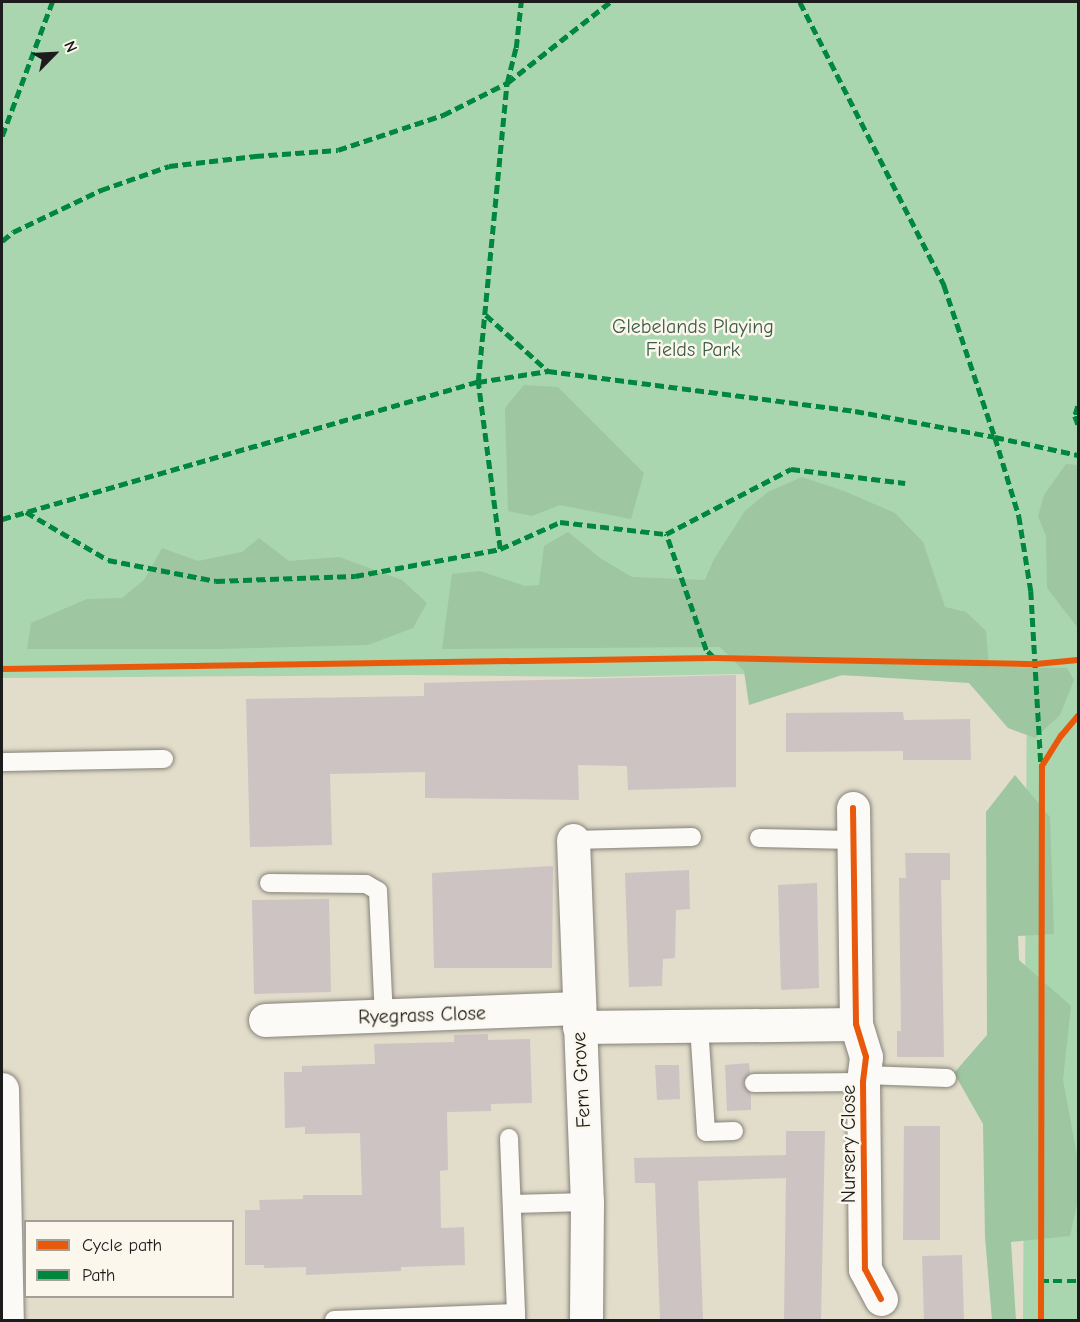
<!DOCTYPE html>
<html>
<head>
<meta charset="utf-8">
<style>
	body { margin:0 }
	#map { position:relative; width:1080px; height:1322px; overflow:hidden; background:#e2dcca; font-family:"Comic Neue",sans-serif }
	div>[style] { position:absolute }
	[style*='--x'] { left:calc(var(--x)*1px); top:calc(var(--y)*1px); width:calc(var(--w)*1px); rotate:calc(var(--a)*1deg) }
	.green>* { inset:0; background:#a9d6ae }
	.forest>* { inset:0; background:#9dc6a1 }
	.building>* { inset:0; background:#cdc3c3 }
	.roads { filter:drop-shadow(0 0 2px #858279) drop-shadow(0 0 2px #858279) }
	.lane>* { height:18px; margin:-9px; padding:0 9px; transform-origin:9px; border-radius:9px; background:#fbfaf7 }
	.street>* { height:33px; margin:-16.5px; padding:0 16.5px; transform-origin:16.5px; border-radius:16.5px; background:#fbfaf7 }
	.quiet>* { height:4.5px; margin-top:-2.25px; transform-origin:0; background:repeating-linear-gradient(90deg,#00873e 0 9px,transparent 0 13.5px) }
	.cycleway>* { height:6px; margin:-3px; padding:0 3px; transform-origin:3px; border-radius:3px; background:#e8590c }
	span { translate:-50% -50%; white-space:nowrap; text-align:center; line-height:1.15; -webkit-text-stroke:5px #fbf7ec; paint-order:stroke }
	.park-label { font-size:20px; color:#3d5c47 }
	.street-label { font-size:20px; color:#1c1c1c }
	.frame { position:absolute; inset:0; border:3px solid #1c1c1c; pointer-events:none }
	.legend { position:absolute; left:24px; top:1220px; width:210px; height:78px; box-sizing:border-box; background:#fbf7ec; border:2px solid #a29f99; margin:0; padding:8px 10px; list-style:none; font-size:18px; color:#1c1c1c }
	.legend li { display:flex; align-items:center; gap:12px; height:30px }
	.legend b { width:30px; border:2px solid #a29f99 }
	.north { position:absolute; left:24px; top:24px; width:60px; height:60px; -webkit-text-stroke:4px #fbf7ec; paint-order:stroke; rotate:66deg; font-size:16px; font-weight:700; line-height:24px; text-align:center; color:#1c1c1c }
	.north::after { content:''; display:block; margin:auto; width:21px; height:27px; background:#1c1c1c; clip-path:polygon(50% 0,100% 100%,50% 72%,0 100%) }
</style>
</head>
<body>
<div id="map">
	<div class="green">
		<div style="clip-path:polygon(2px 2px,1078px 2px,1078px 1320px,1023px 1320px,1027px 678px,742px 674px,596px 677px,408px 675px,2px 678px)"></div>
	</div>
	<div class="forest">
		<div style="clip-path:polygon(524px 385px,558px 387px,644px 473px,631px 519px,560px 505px,532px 516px,508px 511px,505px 408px)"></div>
		<div style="clip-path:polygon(1066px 464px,1078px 465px,1078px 628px,1047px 588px,1046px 536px,1038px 516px,1044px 495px)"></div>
		<div style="clip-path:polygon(802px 477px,844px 491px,895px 513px,923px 542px,945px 607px,966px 612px,986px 631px,989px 667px,1067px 668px,1074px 680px,1060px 715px,1035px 738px,1008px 728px,969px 683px,842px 675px,749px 705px,744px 671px,720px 647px,442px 649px,452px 574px,480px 571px,525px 586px,539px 585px,544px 546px,568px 532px,600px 558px,632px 577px,705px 580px,714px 559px,745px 511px,768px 492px)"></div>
		<div style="clip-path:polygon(259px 538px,289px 561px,339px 557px,402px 580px,427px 603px,413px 628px,368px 645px,217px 649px,27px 649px,31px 623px,87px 599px,122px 598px,144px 580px,162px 548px,198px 561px,242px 552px)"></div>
		<div style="clip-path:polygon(1015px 775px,1050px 817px,1054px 934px,1018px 936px,1019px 960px,1071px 1006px,1063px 1080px,1078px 1161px,1078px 1200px,1070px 1236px,1011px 1242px,1016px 1320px,992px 1320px,985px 1237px,983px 1124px,954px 1073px,987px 1035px,986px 812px)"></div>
	</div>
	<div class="building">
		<div style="clip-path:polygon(736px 675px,736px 787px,628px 790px,627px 766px,578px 765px,579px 800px,425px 798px,425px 772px,330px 774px,332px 845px,250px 847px,246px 699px,424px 696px,424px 683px)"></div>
		<div style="clip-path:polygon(903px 712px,904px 720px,970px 719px,971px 760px,903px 760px,903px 751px,786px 752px,786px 713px)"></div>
		<div style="clip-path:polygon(905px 853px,950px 853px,950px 880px,941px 880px,944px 1057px,897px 1057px,897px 1031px,901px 1031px,899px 878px,906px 878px)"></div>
		<div style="clip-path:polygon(553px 866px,552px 968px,434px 968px,432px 873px)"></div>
		<div style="clip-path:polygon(689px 870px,690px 909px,676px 910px,675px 958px,663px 959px,662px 986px,629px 987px,625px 873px)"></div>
		<div style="clip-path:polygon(817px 883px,819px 988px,781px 990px,778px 885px)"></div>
		<div style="clip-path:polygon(329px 899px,331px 992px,254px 994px,252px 900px)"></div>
		<div style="clip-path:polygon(488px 1034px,488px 1040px,530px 1039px,532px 1103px,491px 1104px,491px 1111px,447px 1112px,448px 1170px,440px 1171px,441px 1228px,464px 1227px,465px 1265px,401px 1267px,401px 1271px,306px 1275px,306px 1267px,264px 1268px,264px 1265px,245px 1265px,245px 1210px,260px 1210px,259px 1200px,303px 1199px,303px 1195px,362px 1195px,360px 1133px,305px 1134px,305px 1127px,285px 1128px,284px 1072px,302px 1072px,302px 1066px,375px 1064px,374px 1044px,454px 1042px,454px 1035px)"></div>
		<div style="clip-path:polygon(749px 1063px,750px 1073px,743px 1084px,751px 1093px,751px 1110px,727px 1111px,725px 1065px)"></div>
		<div style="clip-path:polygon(655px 1065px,679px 1065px,680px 1099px,657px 1100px)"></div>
		<div style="clip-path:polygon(904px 1126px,940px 1126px,940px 1240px,903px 1240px)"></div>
		<div style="clip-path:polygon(786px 1131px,825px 1131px,821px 1320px,784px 1320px,786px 1178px,698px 1181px,703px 1320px,660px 1320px,655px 1183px,635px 1183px,634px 1158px,786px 1155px)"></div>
		<div style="clip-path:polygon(962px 1255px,964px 1320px,924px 1320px,922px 1256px)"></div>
	</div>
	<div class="roads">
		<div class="lane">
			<div style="--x:2;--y:762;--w:162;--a:-1.1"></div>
			<div style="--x:759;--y:838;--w:94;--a:1.2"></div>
			<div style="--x:573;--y:840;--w:119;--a:-1.4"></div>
			<div style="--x:269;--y:883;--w:97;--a:0.6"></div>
			<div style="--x:366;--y:884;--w:14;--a:30"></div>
			<div style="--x:378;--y:891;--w:126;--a:87.3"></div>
			<div style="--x:699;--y:1026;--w:106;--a:86.2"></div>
			<div style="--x:706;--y:1132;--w:28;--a:-2"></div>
			<div style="--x:865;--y:1075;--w:82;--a:2.1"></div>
			<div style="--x:754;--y:1083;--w:109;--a:-0.5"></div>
			<div style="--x:509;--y:1138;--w:175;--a:87.7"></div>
			<div style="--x:512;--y:1204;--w:75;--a:-1.5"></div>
			<div style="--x:334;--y:1320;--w:182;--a:-2.2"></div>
			<div style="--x:516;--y:1313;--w:7;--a:90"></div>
		</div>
		<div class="street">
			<div style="--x:853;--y:808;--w:216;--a:89.2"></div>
			<div style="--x:856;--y:1024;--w:34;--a:73"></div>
			<div style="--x:866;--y:1057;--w:25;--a:97"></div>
			<div style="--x:863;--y:1082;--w:187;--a:89.4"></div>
			<div style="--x:865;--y:1269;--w:34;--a:62"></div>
			<div style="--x:573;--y:840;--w:362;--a:87.8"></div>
			<div style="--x:587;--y:1202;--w:118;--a:90.5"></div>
			<div style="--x:265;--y:1020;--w:313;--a:-2.2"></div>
			<div style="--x:579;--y:1027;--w:277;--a:-0.6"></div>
			<div style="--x:2;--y:1089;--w:231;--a:88.8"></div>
		</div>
	</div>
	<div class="quiet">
		<div style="--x:800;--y:2;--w:318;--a:63"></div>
		<div style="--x:944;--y:285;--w:160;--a:71.5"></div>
		<div style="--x:995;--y:437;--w:85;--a:12.2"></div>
		<div style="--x:2;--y:136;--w:143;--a:-69.5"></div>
		<div style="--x:2;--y:241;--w:14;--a:-39"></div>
		<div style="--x:13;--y:232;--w:98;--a:-25.5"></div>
		<div style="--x:101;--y:190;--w:72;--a:-19.4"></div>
		<div style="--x:169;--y:166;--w:87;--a:-6.6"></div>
		<div style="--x:255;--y:156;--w:83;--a:-4.1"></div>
		<div style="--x:338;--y:150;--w:111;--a:-18.4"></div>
		<div style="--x:443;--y:115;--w:72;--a:-26.6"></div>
		<div style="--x:507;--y:83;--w:131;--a:-38.2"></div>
		<div style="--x:486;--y:315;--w:84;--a:42.1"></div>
		<div style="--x:1078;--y:406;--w:10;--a:107"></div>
		<div style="--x:1075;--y:416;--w:9;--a:69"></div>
		<div style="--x:26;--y:512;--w:95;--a:30.3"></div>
		<div style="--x:108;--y:560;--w:110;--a:11"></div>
		<div style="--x:216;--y:581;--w:139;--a:-2.1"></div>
		<div style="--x:355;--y:576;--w:147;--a:-10.5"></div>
		<div style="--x:500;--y:549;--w:168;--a:-97.5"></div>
		<div style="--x:478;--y:382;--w:300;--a:-84.5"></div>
		<div style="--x:507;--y:83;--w:36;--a:-76"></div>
		<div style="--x:516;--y:48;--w:46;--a:-83.8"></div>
		<div style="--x:2;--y:519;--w:495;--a:-16.1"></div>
		<div style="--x:478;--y:382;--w:71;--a:-8.9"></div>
		<div style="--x:548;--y:371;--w:310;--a:7.4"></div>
		<div style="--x:855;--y:411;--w:142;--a:10.5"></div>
		<div style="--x:995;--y:437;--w:83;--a:73.1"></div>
		<div style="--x:1019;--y:516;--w:76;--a:80.9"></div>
		<div style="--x:1031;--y:591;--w:172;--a:86.7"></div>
		<div style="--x:500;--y:549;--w:66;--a:-24.2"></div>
		<div style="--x:560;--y:522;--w:107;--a:6.5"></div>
		<div style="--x:714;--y:658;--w:11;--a:-135"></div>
		<div style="--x:706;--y:650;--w:123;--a:-109"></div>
		<div style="--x:666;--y:534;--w:141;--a:-27.5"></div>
		<div style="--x:791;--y:469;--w:115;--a:7"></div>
		<div style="--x:1040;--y:1281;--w:38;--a:0"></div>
	</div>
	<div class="cycleway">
		<div style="--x:2;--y:669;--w:712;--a:-0.89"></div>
		<div style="--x:714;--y:658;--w:322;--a:1.1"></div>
		<div style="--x:1036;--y:664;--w:42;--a:-5.4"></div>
		<div style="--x:853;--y:808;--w:216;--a:89.2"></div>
		<div style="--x:856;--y:1024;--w:34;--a:73"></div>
		<div style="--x:866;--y:1057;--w:25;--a:97"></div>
		<div style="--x:863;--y:1082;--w:187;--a:89.4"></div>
		<div style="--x:865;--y:1269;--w:34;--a:62"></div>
		<div style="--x:1041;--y:1320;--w:554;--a:-89.9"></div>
		<div style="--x:1042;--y:766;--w:36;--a:-58"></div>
		<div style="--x:1061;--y:736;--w:26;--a:-50"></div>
	</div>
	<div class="park-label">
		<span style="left:693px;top:338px">Glebelands Playing<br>Fields Park</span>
	</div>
	<div class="street-label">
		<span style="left:422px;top:1015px;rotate:-2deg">Ryegrass Close</span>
		<span style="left:581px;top:1080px;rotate:-93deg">Fern Grove</span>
		<span style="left:848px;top:1144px;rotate:-90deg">Nursery Close</span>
	</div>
	<div class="frame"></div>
	<ul class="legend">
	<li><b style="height:8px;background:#e8590c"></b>Cycle path</li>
	<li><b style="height:8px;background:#00873e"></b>Path</li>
	</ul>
	<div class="north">N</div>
</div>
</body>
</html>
